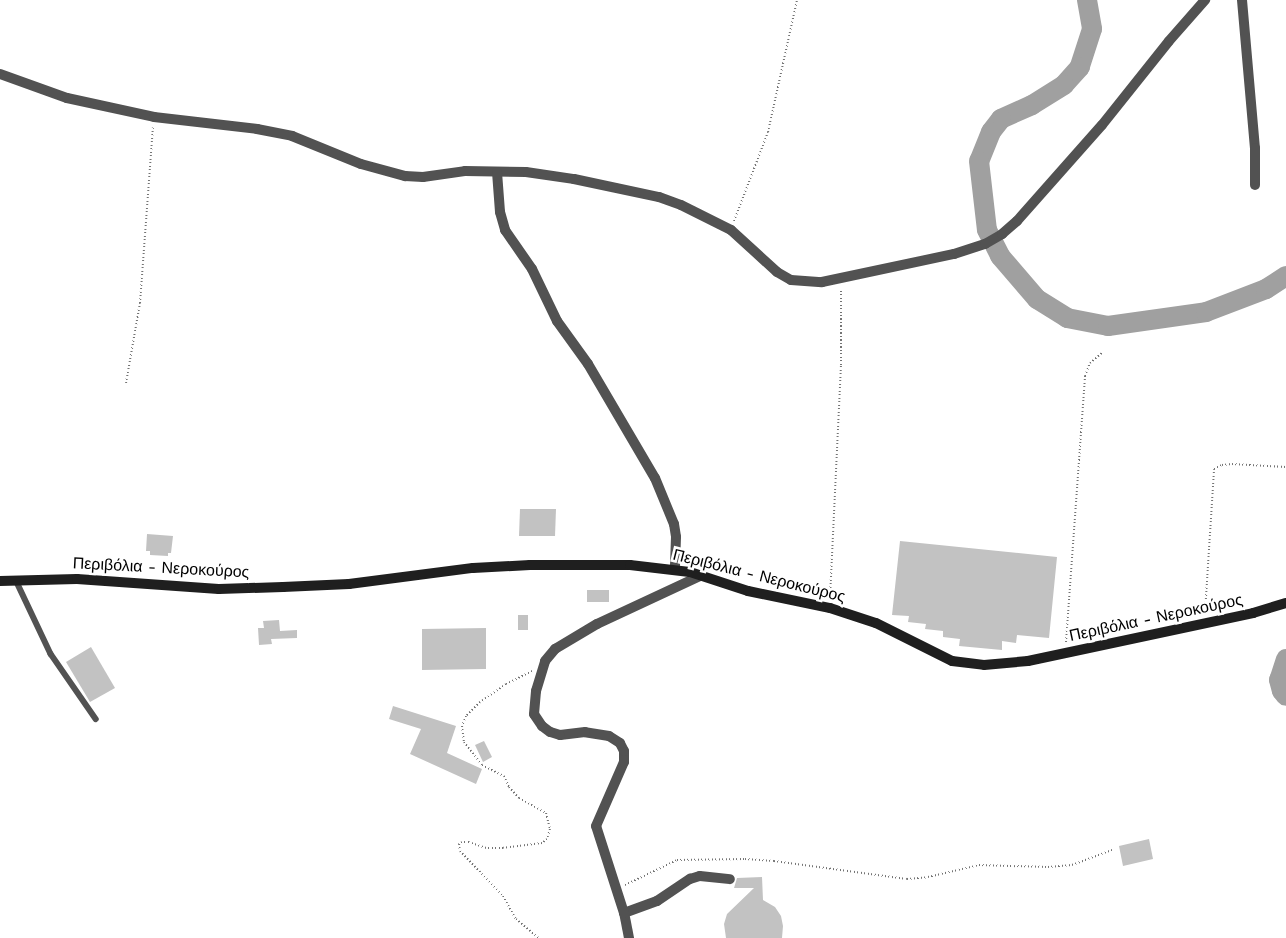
<!DOCTYPE html>
<html>
<head>
<meta charset="utf-8">
<style>
	body { margin:0 }
	#map { position:relative; width:1286px; height:938px; overflow:hidden; background:#fff; font-family:"Work Sans",sans-serif }
	div>[style] { position:absolute }
	[style*='--x'] { left:calc(var(--x)*1px); top:calc(var(--y)*1px); width:calc(var(--w)*1px); rotate:calc(var(--a)*1deg) }
	.river>* { height:20px; margin:-10px; padding:0 10px; transform-origin:10px; border-radius:10px; background:#a0a0a0 }
	.building>* { inset:0; background:#c2c2c2 }
	.path>* { height:2px; margin-top:-1px; transform-origin:0; background:repeating-linear-gradient(90deg,#747474 0 1px,transparent 0 3.5px) }
	.lane>* { height:5.5px; margin:-2.75px; padding:0 2.75px; transform-origin:2.75px; border-radius:2.75px; background:#525252 }
	.street>* { height:10px; margin:-5px; padding:0 5px; transform-origin:5px; border-radius:5px; background:#525252 }
	.secondary>* { height:10px; margin:-5px; padding:0 5px; transform-origin:5px; border-radius:5px; background:#1f1f1f }
	span { translate:-50% -50%; white-space:nowrap; text-align:center; line-height:1.15; -webkit-text-stroke:5px #fff; paint-order:stroke }
	.street-label { font-size:16px; color:#000 }
</style>
</head>
<body>
<div id="map">
	<div class="river">
		<div style="--x:1087;--y:0;--w:29;--a:80"></div>
		<div style="--x:1092;--y:29;--w:40;--a:108"></div>
		<div style="--x:1080;--y:67;--w:24;--a:132"></div>
		<div style="--x:1064;--y:85;--w:38;--a:148"></div>
		<div style="--x:1032;--y:105;--w:34;--a:156"></div>
		<div style="--x:1001;--y:119;--w:16;--a:128"></div>
		<div style="--x:991;--y:132;--w:31;--a:112"></div>
		<div style="--x:979;--y:161;--w:69;--a:83.4"></div>
		<div style="--x:987;--y:230;--w:29;--a:63"></div>
		<div style="--x:1000;--y:256;--w:57;--a:49.3"></div>
		<div style="--x:1037;--y:299;--w:36;--a:32"></div>
		<div style="--x:1067;--y:318;--w:42;--a:11"></div>
		<div style="--x:1108;--y:326;--w:99;--a:-8.1"></div>
		<div style="--x:1206;--y:312;--w:64;--a:-21"></div>
		<div style="--x:1266;--y:289;--w:24;--a:-33"></div>
		<div style="--x:1286;--y:659;--w:22;--a:108"></div>
		<div style="--x:1279;--y:680;--w:11;--a:75"></div>
		<div style="--x:1282;--y:691;--w:6;--a:51"></div>
	</div>
	<div class="building">
		<div style="clip-path:polygon(520px 509px,556px 509px,555px 536px,519px 536px)"></div>
		<div style="clip-path:polygon(147px 534px,173px 536px,171px 553px,168px 553px,168px 556px,150px 555px,150px 551px,146px 551px)"></div>
		<div style="clip-path:polygon(900px 541px,1057px 557px,1049px 638px,1017px 635px,1016px 643px,1002px 641px,1002px 650px,959px 646px,960px 639px,943px 637px,943px 631px,925px 629px,926px 624px,908px 622px,909px 616px,892px 615px)"></div>
		<div style="clip-path:polygon(587px 590px,609px 590px,609px 602px,587px 602px)"></div>
		<div style="clip-path:polygon(518px 615px,528px 615px,528px 630px,518px 630px)"></div>
		<div style="clip-path:polygon(279px 620px,280px 631px,297px 630px,297px 638px,271px 639px,272px 644px,259px 645px,258px 628px,264px 628px,263px 621px)"></div>
		<div style="clip-path:polygon(486px 628px,486px 669px,422px 670px,422px 629px)"></div>
		<div style="clip-path:polygon(91px 647px,115px 688px,90px 702px,66px 662px)"></div>
		<div style="clip-path:polygon(393px 706px,456px 726px,447px 753px,482px 769px,476px 784px,410px 754px,421px 729px,389px 719px)"></div>
		<div style="clip-path:polygon(484px 741px,492px 757px,483px 762px,475px 745px)"></div>
		<div style="clip-path:polygon(1149px 839px,1153px 859px,1123px 866px,1119px 846px)"></div>
		<div style="clip-path:polygon(762px 877px,763px 900px,775px 907px,781px 916px,783px 926px,782px 938px,726px 938px,724px 924px,727px 914px,754px 888px,734px 888px,737px 878px)"></div>
	</div>
	<div class="path">
		<div style="--x:734;--y:221;--w:95;--a:-69.1"></div>
		<div style="--x:768;--y:132;--w:135;--a:-77.6"></div>
		<div style="--x:126;--y:383;--w:81;--a:-80.1"></div>
		<div style="--x:140;--y:303;--w:176;--a:-85.8"></div>
		<div style="--x:830;--y:598;--w:233;--a:-87.3"></div>
		<div style="--x:841;--y:365;--w:77;--a:-90"></div>
		<div style="--x:1205;--y:613;--w:144;--a:-86.4"></div>
		<div style="--x:1214;--y:469;--w:9;--a:-27"></div>
		<div style="--x:1222;--y:465;--w:10;--a:-6"></div>
		<div style="--x:1232;--y:464;--w:54;--a:3.2"></div>
		<div style="--x:1066;--y:642;--w:267;--a:-85.9"></div>
		<div style="--x:1085;--y:376;--w:14;--a:-69"></div>
		<div style="--x:1090;--y:363;--w:17;--a:-40"></div>
		<div style="--x:532;--y:671;--w:29;--a:153"></div>
		<div style="--x:506;--y:684;--w:32;--a:145"></div>
		<div style="--x:480;--y:702;--w:20;--a:135"></div>
		<div style="--x:466;--y:716;--w:11;--a:112"></div>
		<div style="--x:462;--y:726;--w:16;--a:83"></div>
		<div style="--x:464;--y:742;--w:29;--a:52"></div>
		<div style="--x:482;--y:765;--w:25;--a:27"></div>
		<div style="--x:504;--y:776;--w:12;--a:66"></div>
		<div style="--x:509;--y:787;--w:15;--a:48"></div>
		<div style="--x:519;--y:798;--w:31;--a:29"></div>
		<div style="--x:546;--y:813;--w:16;--a:76"></div>
		<div style="--x:550;--y:829;--w:10;--a:107"></div>
		<div style="--x:547;--y:839;--w:6;--a:141"></div>
		<div style="--x:542;--y:843;--w:39;--a:173"></div>
		<div style="--x:503;--y:848;--w:17;--a:180"></div>
		<div style="--x:486;--y:848;--w:18;--a:-161"></div>
		<div style="--x:469;--y:842;--w:7;--a:180"></div>
		<div style="--x:462;--y:842;--w:4;--a:146"></div>
		<div style="--x:459;--y:844;--w:7;--a:82"></div>
		<div style="--x:460;--y:851;--w:62;--a:46.3"></div>
		<div style="--x:503;--y:896;--w:26;--a:61"></div>
		<div style="--x:516;--y:919;--w:30;--a:40"></div>
		<div style="--x:625;--y:885;--w:58;--a:-25.7"></div>
		<div style="--x:677;--y:860;--w:68;--a:-0.8"></div>
		<div style="--x:745;--y:859;--w:29;--a:4"></div>
		<div style="--x:774;--y:861;--w:134;--a:7.7"></div>
		<div style="--x:907;--y:879;--w:21;--a:-5"></div>
		<div style="--x:928;--y:877;--w:52;--a:-13.2"></div>
		<div style="--x:979;--y:865;--w:69;--a:1.7"></div>
		<div style="--x:1048;--y:867;--w:24;--a:-5"></div>
		<div style="--x:1072;--y:865;--w:43;--a:-20.6"></div>
	</div>
	<div class="lane">
		<div style="--x:16;--y:580;--w:82;--a:64.7"></div>
		<div style="--x:51;--y:654;--w:79;--a:55.3"></div>
	</div>
	<div class="street">
		<div style="--x:1242;--y:0;--w:149;--a:85"></div>
		<div style="--x:1255;--y:148;--w:37;--a:90"></div>
		<div style="--x:0;--y:74;--w:71;--a:19.7"></div>
		<div style="--x:67;--y:98;--w:89;--a:12.3"></div>
		<div style="--x:154;--y:117;--w:104;--a:6.6"></div>
		<div style="--x:257;--y:129;--w:36;--a:11"></div>
		<div style="--x:292;--y:136;--w:74;--a:22.1"></div>
		<div style="--x:361;--y:164;--w:46;--a:15.3"></div>
		<div style="--x:405;--y:176;--w:18;--a:3"></div>
		<div style="--x:423;--y:177;--w:42;--a:-8.1"></div>
		<div style="--x:465;--y:171;--w:61;--a:0.9"></div>
		<div style="--x:526;--y:172;--w:49;--a:8.3"></div>
		<div style="--x:574;--y:179;--w:87;--a:12"></div>
		<div style="--x:659;--y:197;--w:23;--a:20"></div>
		<div style="--x:681;--y:205;--w:56;--a:26.6"></div>
		<div style="--x:731;--y:230;--w:62;--a:42.4"></div>
		<div style="--x:777;--y:272;--w:16;--a:30"></div>
		<div style="--x:791;--y:280;--w:31;--a:4"></div>
		<div style="--x:822;--y:282;--w:135;--a:-12"></div>
		<div style="--x:954;--y:254;--w:33;--a:-18"></div>
		<div style="--x:985;--y:244;--w:20;--a:-30"></div>
		<div style="--x:1002;--y:234;--w:20;--a:-41"></div>
		<div style="--x:1017;--y:221;--w:128;--a:-48.5"></div>
		<div style="--x:1102;--y:125;--w:107;--a:-51.4"></div>
		<div style="--x:1169;--y:41;--w:55;--a:-48.7"></div>
		<div style="--x:497;--y:172;--w:40;--a:85.7"></div>
		<div style="--x:500;--y:212;--w:19;--a:74"></div>
		<div style="--x:505;--y:230;--w:47;--a:55.3"></div>
		<div style="--x:532;--y:269;--w:58;--a:64.3"></div>
		<div style="--x:557;--y:321;--w:53;--a:54.2"></div>
		<div style="--x:588;--y:364;--w:132;--a:59.6"></div>
		<div style="--x:655;--y:478;--w:50;--a:67.6"></div>
		<div style="--x:674;--y:524;--w:13;--a:81"></div>
		<div style="--x:676;--y:537;--w:32;--a:92"></div>
		<div style="--x:624;--y:913;--w:35;--a:-20"></div>
		<div style="--x:657;--y:901;--w:40;--a:-34"></div>
		<div style="--x:690;--y:879;--w:10;--a:-17"></div>
		<div style="--x:700;--y:876;--w:30;--a:6"></div>
		<div style="--x:629;--y:938;--w:25;--a:-101"></div>
		<div style="--x:624;--y:913;--w:91;--a:-107.8"></div>
		<div style="--x:596;--y:826;--w:70;--a:-66.4"></div>
		<div style="--x:624;--y:762;--w:11;--a:-90"></div>
		<div style="--x:624;--y:751;--w:9;--a:-117"></div>
		<div style="--x:620;--y:743;--w:13;--a:-148"></div>
		<div style="--x:609;--y:736;--w:24;--a:-171"></div>
		<div style="--x:585;--y:732;--w:25;--a:173"></div>
		<div style="--x:560;--y:735;--w:10;--a:-163"></div>
		<div style="--x:550;--y:732;--w:10;--a:-143"></div>
		<div style="--x:542;--y:726;--w:14;--a:-124"></div>
		<div style="--x:534;--y:714;--w:23;--a:-85"></div>
		<div style="--x:536;--y:691;--w:31;--a:-73"></div>
		<div style="--x:545;--y:661;--w:16;--a:-50"></div>
		<div style="--x:555;--y:649;--w:49;--a:-30.8"></div>
		<div style="--x:597;--y:624;--w:116;--a:-25"></div>
	</div>
	<div class="secondary">
		<div style="--x:0;--y:581;--w:77;--a:-1.5"></div>
		<div style="--x:77;--y:579;--w:142;--a:4"></div>
		<div style="--x:219;--y:589;--w:64;--a:-1.8"></div>
		<div style="--x:283;--y:587;--w:66;--a:-2.6"></div>
		<div style="--x:349;--y:584;--w:125;--a:-7.4"></div>
		<div style="--x:473;--y:568;--w:57;--a:-3"></div>
		<div style="--x:530;--y:565;--w:100;--a:0"></div>
		<div style="--x:630;--y:565;--w:60;--a:6.7"></div>
		<div style="--x:690;--y:572;--w:61;--a:18.1"></div>
		<div style="--x:748;--y:591;--w:84;--a:11.7"></div>
		<div style="--x:830;--y:608;--w:48;--a:18.1"></div>
		<div style="--x:876;--y:623;--w:85;--a:26.6"></div>
		<div style="--x:952;--y:661;--w:32;--a:7"></div>
		<div style="--x:984;--y:665;--w:44;--a:-5.2"></div>
		<div style="--x:1028;--y:661;--w:230;--a:-12"></div>
		<div style="--x:1253;--y:613;--w:34;--a:-17"></div>
	</div>
	<div class="street-label">
		<span style="left:161px;top:568px;rotate:3deg">Περιβόλια - Νεροκούρος</span>
		<span style="left:759px;top:576px;rotate:14deg">Περιβόλια - Νεροκούρος</span>
		<span style="left:1156px;top:618px;rotate:-12deg">Περιβόλια - Νεροκούρος</span>
	</div>
</div>
</body>
</html>
